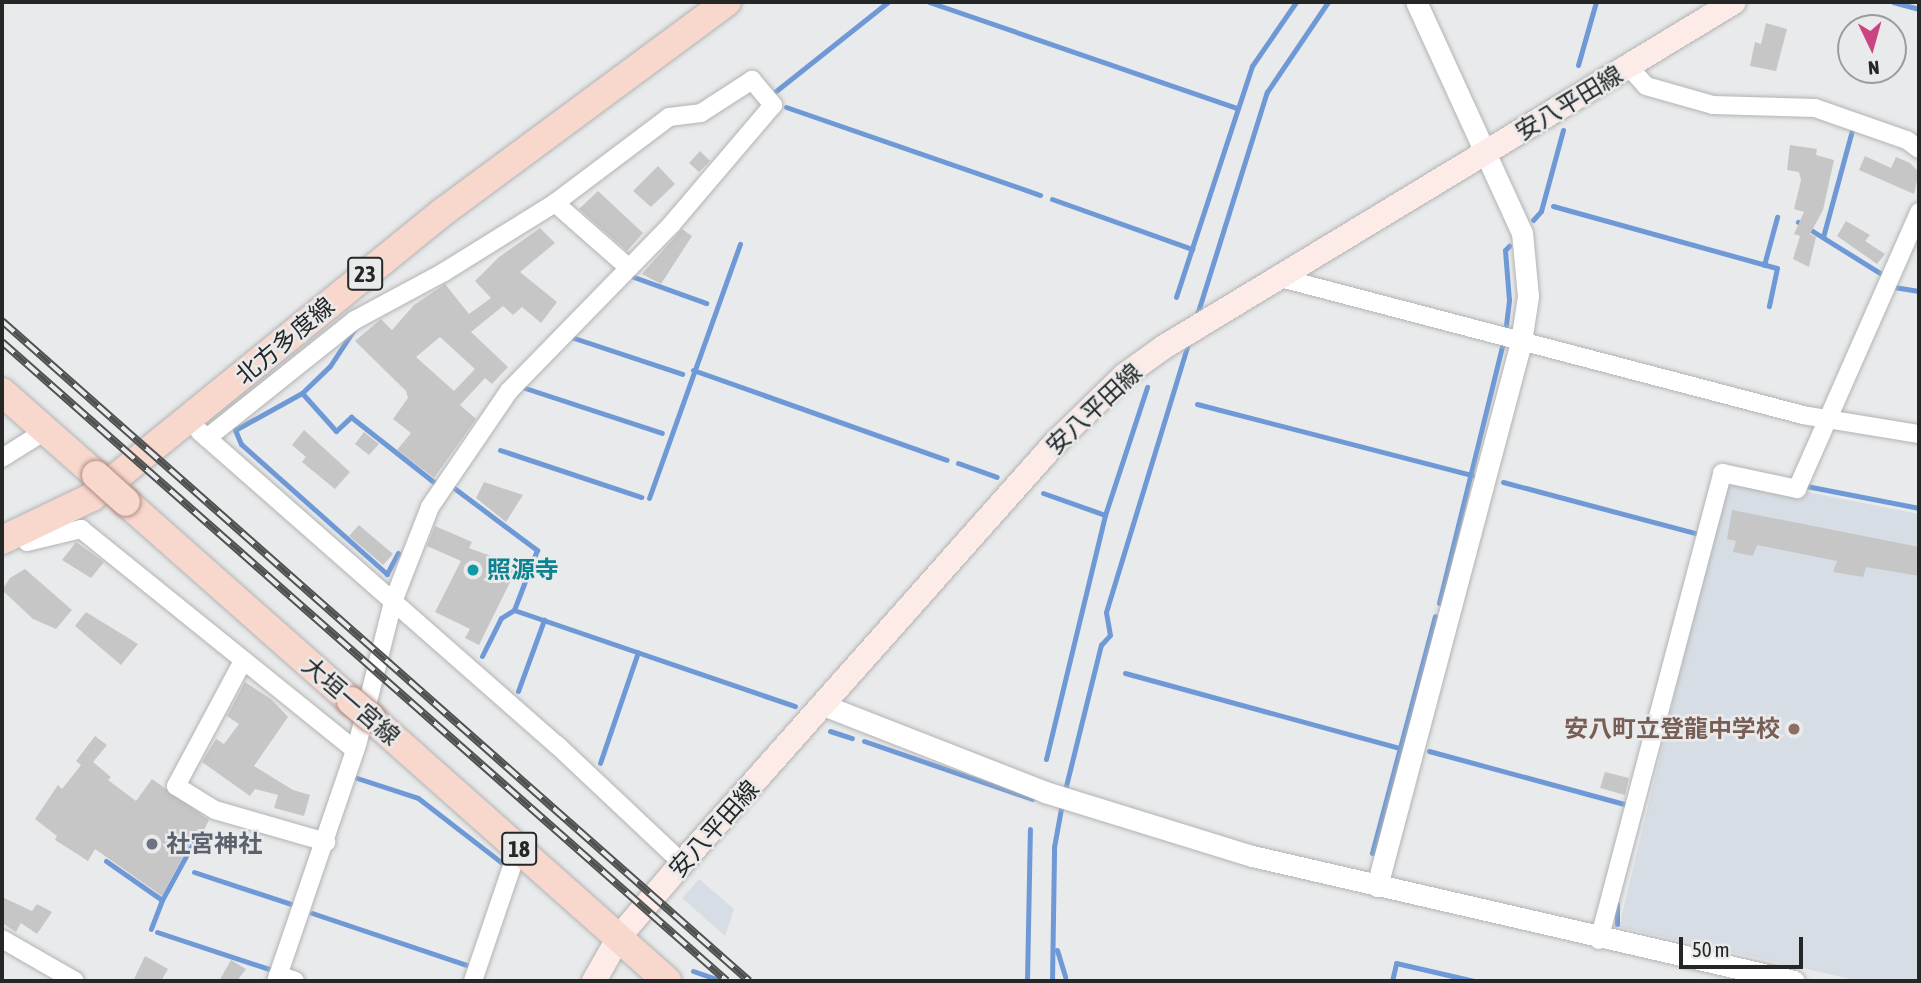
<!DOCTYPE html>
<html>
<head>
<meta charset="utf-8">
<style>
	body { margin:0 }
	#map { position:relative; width:1921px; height:983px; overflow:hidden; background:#e9eaeb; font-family:"Asap Condensed","Noto Sans JP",sans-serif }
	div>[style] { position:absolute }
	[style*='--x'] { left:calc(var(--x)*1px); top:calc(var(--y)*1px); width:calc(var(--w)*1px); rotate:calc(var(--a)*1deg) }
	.built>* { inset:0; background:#d7dde4 }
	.stream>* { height:5px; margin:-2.5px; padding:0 2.5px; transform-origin:2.5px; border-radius:2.5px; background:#6e99d6 }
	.building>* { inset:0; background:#c7c6c7 }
	.roads { filter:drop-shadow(0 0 2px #b2b3b4) drop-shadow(0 0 2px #b2b3b4) }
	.minor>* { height:18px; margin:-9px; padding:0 9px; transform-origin:9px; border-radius:9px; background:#fff }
	.tertiary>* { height:21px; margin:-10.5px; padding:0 10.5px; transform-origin:10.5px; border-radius:10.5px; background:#fff }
	.secondary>* { height:24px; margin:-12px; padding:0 12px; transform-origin:12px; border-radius:12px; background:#fcebe6 }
	.primary>* { height:28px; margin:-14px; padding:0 14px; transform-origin:14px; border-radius:14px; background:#f8d7cd }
	.rail>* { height:8px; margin-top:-4px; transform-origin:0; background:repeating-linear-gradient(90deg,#e9eaeb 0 16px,#4f5050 0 32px); box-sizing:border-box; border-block:2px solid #4f5050 }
	.bridges { filter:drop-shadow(0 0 2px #ac887c) drop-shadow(0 0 2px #ac887c) }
	.primary-bridge>* { height:28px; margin:-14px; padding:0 14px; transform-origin:14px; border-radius:14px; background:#f8d7cd }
	.dots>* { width:19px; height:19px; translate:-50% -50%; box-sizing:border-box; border:4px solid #e9eaeb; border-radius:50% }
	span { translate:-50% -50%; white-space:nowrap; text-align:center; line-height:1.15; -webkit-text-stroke:5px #e9eaeb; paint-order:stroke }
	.shield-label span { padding:2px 5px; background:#e9eaeb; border:2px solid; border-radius:5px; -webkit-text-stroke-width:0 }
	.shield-label { font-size:23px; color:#252626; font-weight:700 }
	.street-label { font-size:24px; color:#252626 }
	.culture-label { font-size:24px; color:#0d838f; font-weight:700 }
	.left { translate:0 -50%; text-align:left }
	.education-label { font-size:24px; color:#785e54; font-weight:700 }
	.right { translate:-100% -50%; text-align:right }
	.worship-label { font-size:24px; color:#5b616d; font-weight:700 }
	.frame { position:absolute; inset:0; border:4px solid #252626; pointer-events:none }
	.north { position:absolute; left:1837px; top:14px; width:70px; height:70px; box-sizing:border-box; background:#e9eaeb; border:2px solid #9b9c9c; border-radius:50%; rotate:175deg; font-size:19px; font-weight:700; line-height:28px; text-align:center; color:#252626 }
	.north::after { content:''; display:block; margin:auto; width:24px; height:32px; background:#cb4380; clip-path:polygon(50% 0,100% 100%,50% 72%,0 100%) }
	.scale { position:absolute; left:1679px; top:937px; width:124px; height:32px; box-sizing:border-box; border:4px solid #252626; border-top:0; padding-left:9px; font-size:21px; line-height:24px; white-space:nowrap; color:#252626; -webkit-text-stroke:5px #e9eaeb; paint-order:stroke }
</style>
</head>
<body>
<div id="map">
	<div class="built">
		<div style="clip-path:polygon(1735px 484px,1802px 491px,1919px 514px,1919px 981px,1860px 981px,1619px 927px,1724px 490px)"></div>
		<div style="clip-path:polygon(699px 879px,734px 909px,725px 936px,682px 898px)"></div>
	</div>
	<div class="stream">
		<div style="--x:929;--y:2;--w:325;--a:19"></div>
		<div style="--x:1893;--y:2;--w:27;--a:15"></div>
		<div style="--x:1578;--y:65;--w:66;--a:-74.1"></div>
		<div style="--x:776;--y:91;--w:143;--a:-38.5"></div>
		<div style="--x:786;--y:107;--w:269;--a:19.1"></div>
		<div style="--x:1052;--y:199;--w:149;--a:19.7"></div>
		<div style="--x:1553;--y:206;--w:232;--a:15.5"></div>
		<div style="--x:1777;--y:268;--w:39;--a:102"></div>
		<div style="--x:1533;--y:220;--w:12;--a:-48"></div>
		<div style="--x:1541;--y:211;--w:84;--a:-74.8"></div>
		<div style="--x:1798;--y:222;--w:100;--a:31.9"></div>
		<div style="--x:1823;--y:237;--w:111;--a:-74.8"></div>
		<div style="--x:1764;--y:265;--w:50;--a:-74.8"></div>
		<div style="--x:631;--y:276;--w:80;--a:19.8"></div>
		<div style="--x:1894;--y:287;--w:25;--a:9"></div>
		<div style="--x:1176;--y:297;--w:243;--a:-71.8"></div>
		<div style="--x:1252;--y:66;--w:78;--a:-55.5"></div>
		<div style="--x:1196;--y:318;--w:237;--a:-72.6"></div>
		<div style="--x:1267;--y:92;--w:109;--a:-55.9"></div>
		<div style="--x:1505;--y:333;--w:33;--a:-83"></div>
		<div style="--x:1509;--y:300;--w:50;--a:-94.6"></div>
		<div style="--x:1505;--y:250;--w:6;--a:-45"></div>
		<div style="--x:574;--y:338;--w:114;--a:18.4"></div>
		<div style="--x:693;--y:370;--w:269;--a:19.5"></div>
		<div style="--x:525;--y:388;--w:144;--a:18.2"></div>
		<div style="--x:302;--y:393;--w:39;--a:-44"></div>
		<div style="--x:330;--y:366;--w:45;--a:-56.7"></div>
		<div style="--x:1197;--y:404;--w:284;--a:14.5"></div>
		<div style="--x:500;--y:450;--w:149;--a:18.4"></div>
		<div style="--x:958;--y:463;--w:41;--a:19.7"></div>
		<div style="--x:1503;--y:482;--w:203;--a:14.9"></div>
		<div style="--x:1806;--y:486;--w:115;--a:11"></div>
		<div style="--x:454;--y:488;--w:104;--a:36.8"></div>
		<div style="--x:537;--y:550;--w:64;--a:111"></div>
		<div style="--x:514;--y:610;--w:297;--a:18.9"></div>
		<div style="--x:1043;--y:493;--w:66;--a:19.5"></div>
		<div style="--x:649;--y:498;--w:270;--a:-70.3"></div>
		<div style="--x:398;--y:553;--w:24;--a:118"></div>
		<div style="--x:387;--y:574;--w:195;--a:-138.3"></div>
		<div style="--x:241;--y:444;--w:15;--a:-113"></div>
		<div style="--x:235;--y:430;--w:77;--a:-28.9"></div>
		<div style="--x:302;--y:393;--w:51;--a:48.2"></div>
		<div style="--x:336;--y:431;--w:21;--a:-43"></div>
		<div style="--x:351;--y:417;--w:108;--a:38.2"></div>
		<div style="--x:1439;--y:603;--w:265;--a:-76.2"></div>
		<div style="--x:482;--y:656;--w:42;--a:-63.4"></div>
		<div style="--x:501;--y:618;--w:15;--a:-32"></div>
		<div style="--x:1125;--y:673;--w:285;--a:15.3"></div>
		<div style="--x:518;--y:691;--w:76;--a:-69.9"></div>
		<div style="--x:830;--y:731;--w:23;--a:18"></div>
		<div style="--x:864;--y:741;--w:178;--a:19"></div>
		<div style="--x:1429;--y:751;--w:206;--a:15.2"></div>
		<div style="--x:1046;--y:759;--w:251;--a:-76.4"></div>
		<div style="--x:1105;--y:515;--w:135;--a:-71.8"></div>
		<div style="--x:600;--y:763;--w:117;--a:-71.1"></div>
		<div style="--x:357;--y:778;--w:64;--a:18.2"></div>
		<div style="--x:418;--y:798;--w:111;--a:37.7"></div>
		<div style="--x:1064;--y:794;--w:154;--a:-76.1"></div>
		<div style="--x:1101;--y:645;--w:13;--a:-48"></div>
		<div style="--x:1110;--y:635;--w:23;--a:-100"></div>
		<div style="--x:1106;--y:612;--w:283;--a:-73"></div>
		<div style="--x:1372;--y:853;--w:245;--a:-75.1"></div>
		<div style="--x:106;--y:861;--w:68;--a:34.9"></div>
		<div style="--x:162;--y:900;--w:31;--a:111"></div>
		<div style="--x:194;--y:872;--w:105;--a:18.3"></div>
		<div style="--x:162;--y:900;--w:77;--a:-61.4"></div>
		<div style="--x:1617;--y:904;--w:20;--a:90"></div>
		<div style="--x:312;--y:913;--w:169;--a:18.6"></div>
		<div style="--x:157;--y:932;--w:124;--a:18.3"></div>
		<div style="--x:1057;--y:950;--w:28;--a:73"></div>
		<div style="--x:693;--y:971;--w:31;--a:19"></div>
		<div style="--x:1027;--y:981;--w:152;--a:-88.9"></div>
		<div style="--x:1052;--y:981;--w:134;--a:-89.1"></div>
		<div style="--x:1054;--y:847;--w:45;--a:-79.7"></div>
		<div style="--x:1392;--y:981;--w:18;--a:-77"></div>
		<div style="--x:1396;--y:963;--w:80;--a:13"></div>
	</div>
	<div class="building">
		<div style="clip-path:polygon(1766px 23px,1787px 29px,1776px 71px,1750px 66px,1755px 42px,1761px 44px)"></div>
		<div style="clip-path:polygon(1790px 145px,1817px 149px,1816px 155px,1834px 160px,1823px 210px,1810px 234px,1816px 237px,1809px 267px,1793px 259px,1800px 236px,1794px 234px,1804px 212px,1794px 209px,1801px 180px,1799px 172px,1787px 170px)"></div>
		<div style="clip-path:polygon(700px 151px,710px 161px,699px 172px,689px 163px)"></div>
		<div style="clip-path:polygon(1865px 156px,1891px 168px,1896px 157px,1910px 163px,1919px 172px,1914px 194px,1859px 170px)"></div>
		<div style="clip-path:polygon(658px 166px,675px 184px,651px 207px,633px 191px)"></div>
		<div style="clip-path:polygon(598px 191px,643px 233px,627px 251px,579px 209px)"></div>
		<div style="clip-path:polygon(1846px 221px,1870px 235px,1865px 241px,1885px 254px,1877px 264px,1837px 236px)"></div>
		<div style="clip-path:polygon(evenodd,540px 228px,555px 243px,520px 272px,557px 302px,541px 323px,522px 307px,513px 315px,503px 306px,471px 332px,508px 367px,492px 384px,485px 378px,460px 405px,476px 419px,434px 478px,397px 450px,411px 433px,393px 419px,408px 398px,406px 391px,355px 341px,381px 319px,392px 330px,414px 305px,445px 284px,469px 314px,491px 298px,475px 281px,499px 257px,540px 228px,440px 337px,475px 369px,454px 391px,416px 357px,440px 337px)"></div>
		<div style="clip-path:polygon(682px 229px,692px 236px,661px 284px,642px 274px)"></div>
		<div style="clip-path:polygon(304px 430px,350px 472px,335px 489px,302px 462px,306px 457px,292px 445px)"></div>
		<div style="clip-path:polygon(364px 432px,379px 444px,369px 455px,355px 444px)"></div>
		<div style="clip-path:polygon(484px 482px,523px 495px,506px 522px,476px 498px)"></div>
		<div style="clip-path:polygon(1732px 510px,1919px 547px,1919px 576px,1866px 567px,1863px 577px,1833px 572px,1837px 561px,1757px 545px,1753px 556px,1733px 552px,1736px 541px,1727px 539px)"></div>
		<div style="clip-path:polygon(359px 525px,393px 554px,383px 565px,349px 536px)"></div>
		<div style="clip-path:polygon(435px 526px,472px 542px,469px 548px,518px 566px,479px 645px,465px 638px,470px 629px,435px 612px,461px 561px,427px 546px)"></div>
		<div style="clip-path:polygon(76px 542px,104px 562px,91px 578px,62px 560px)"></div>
		<div style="clip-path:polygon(25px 569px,72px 610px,56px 629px,33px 619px,2px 590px,10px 578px)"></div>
		<div style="clip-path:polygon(86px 612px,138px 644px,121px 665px,75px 626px)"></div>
		<div style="clip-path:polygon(245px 682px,271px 699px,288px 717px,254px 766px,293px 790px,310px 795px,304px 816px,274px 808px,278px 795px,255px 789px,250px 796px,202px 762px,216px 739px,224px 744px,239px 724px,227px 716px)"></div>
		<div style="clip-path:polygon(95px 736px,107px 745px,93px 762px,111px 777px,108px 780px,136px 801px,152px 779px,209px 820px,203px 832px,198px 829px,162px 896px,95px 849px,88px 861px,55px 840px,57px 836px,35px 819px,58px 785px,62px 789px,81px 765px,76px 761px)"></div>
		<div style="clip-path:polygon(1605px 772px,1629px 778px,1625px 795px,1600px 788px)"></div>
		<div style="clip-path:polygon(2px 897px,32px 911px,37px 904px,52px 912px,37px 934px,21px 923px,16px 932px,2px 923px)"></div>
		<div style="clip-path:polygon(145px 956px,168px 969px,161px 981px,133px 981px)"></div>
		<div style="clip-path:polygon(231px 960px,246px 969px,237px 981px,219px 981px)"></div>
	</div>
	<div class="roads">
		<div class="minor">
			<div style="--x:1629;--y:67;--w:25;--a:48"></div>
			<div style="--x:1646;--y:86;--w:70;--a:15.8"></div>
			<div style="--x:1713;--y:105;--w:102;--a:1.7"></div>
			<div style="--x:1815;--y:108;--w:97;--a:19.2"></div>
			<div style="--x:1907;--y:140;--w:15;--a:37"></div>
			<div style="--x:555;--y:203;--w:98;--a:41.3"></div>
			<div style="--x:1277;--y:277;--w:544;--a:14.7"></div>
			<div style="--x:1803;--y:415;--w:118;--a:9.3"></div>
			<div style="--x:199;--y:431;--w:476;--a:41.3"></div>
			<div style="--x:557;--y:745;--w:172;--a:43.3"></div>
			<div style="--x:207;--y:438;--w:189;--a:-38.6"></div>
			<div style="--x:355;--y:320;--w:101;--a:-28.3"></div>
			<div style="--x:444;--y:272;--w:131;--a:-31.9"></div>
			<div style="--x:555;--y:203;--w:143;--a:-37"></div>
			<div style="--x:669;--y:117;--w:32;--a:-7"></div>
			<div style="--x:701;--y:113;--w:61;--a:-32.9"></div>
			<div style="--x:752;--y:80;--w:33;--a:50"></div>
			<div style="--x:773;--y:105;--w:157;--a:130.4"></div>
			<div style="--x:671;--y:225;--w:232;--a:134.3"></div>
			<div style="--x:509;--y:391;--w:140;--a:124.3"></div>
			<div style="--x:430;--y:507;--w:102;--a:111.3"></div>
			<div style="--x:393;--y:602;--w:147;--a:104.1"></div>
			<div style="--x:357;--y:745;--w:250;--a:108.9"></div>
			<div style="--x:2;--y:458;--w:51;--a:-32.1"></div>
			<div style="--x:27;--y:542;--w:56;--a:-13.5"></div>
			<div style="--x:81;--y:529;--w:352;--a:38.9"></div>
			<div style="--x:243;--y:661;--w:142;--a:118.2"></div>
			<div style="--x:176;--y:786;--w:46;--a:31.6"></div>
			<div style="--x:215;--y:810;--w:116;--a:16.1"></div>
			<div style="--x:2;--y:939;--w:84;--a:29.9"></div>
			<div style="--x:1599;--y:940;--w:483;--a:-75.2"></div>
			<div style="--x:1722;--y:473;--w:77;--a:12"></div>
			<div style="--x:1797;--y:489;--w:303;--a:-66.2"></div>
			<div style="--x:278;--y:975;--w:18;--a:19"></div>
			<div style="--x:473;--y:981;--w:139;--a:-71.2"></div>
		</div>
		<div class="tertiary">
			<div style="--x:826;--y:706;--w:235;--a:21.4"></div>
			<div style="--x:1045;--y:792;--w:217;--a:17.2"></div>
			<div style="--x:1252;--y:856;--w:556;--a:12.99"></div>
			<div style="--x:1377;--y:886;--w:563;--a:-75.17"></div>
			<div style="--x:1521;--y:342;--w:47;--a:-81.3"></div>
			<div style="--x:1528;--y:296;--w:63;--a:-95.4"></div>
			<div style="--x:1522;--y:233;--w:254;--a:-114.6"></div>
		</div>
		<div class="secondary">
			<div style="--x:594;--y:981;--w:51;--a:-60.4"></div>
			<div style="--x:619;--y:937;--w:97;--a:-49.6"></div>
			<div style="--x:682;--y:863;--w:562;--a:-48.39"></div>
			<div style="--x:1055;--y:443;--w:98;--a:-44.2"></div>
			<div style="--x:1125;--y:375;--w:48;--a:-35.7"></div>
			<div style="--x:1164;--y:347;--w:666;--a:-31.18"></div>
		</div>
		<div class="primary">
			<div style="--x:2;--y:392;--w:125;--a:41.4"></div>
			<div style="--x:126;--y:502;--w:300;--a:41.5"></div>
			<div style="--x:2;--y:540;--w:100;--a:-25.5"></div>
			<div style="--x:92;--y:497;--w:452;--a:-39.1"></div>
			<div style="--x:443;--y:212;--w:353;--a:-36.5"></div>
			<div style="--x:371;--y:718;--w:396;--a:41.6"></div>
		</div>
	</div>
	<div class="rail">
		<div style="--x:2;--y:321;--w:997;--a:41.46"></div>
		<div style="--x:2;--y:342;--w:966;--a:41.39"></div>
	</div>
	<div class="bridges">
		<div class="primary-bridge">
			<div style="--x:96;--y:475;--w:40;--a:42"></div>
			<div style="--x:351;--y:701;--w:26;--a:40"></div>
		</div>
	</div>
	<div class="dots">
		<div style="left:473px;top:570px;background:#0f9aa8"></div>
		<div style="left:1794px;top:729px;background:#8d6e63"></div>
		<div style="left:152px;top:844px;background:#6b7280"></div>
	</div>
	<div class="shield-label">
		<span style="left:365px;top:274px">23</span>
		<span style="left:519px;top:849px">18</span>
	</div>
	<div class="street-label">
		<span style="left:1569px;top:103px;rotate:-31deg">安八平田線</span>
		<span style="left:285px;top:341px;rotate:-40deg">北方多度線</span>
		<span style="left:1094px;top:409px;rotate:-43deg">安八平田線</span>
		<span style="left:351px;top:701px;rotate:41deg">大垣一宮線</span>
		<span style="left:714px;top:829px;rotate:-48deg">安八平田線</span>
	</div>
	<div class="culture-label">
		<span class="left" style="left:487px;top:570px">照源寺</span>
	</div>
	<div class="education-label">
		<span class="right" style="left:1780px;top:729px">安八町立登龍中学校</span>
	</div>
	<div class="worship-label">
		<span class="left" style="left:166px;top:844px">社宮神社</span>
	</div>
	<div class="frame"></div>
	<div class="north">N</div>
	<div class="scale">50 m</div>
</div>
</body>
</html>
